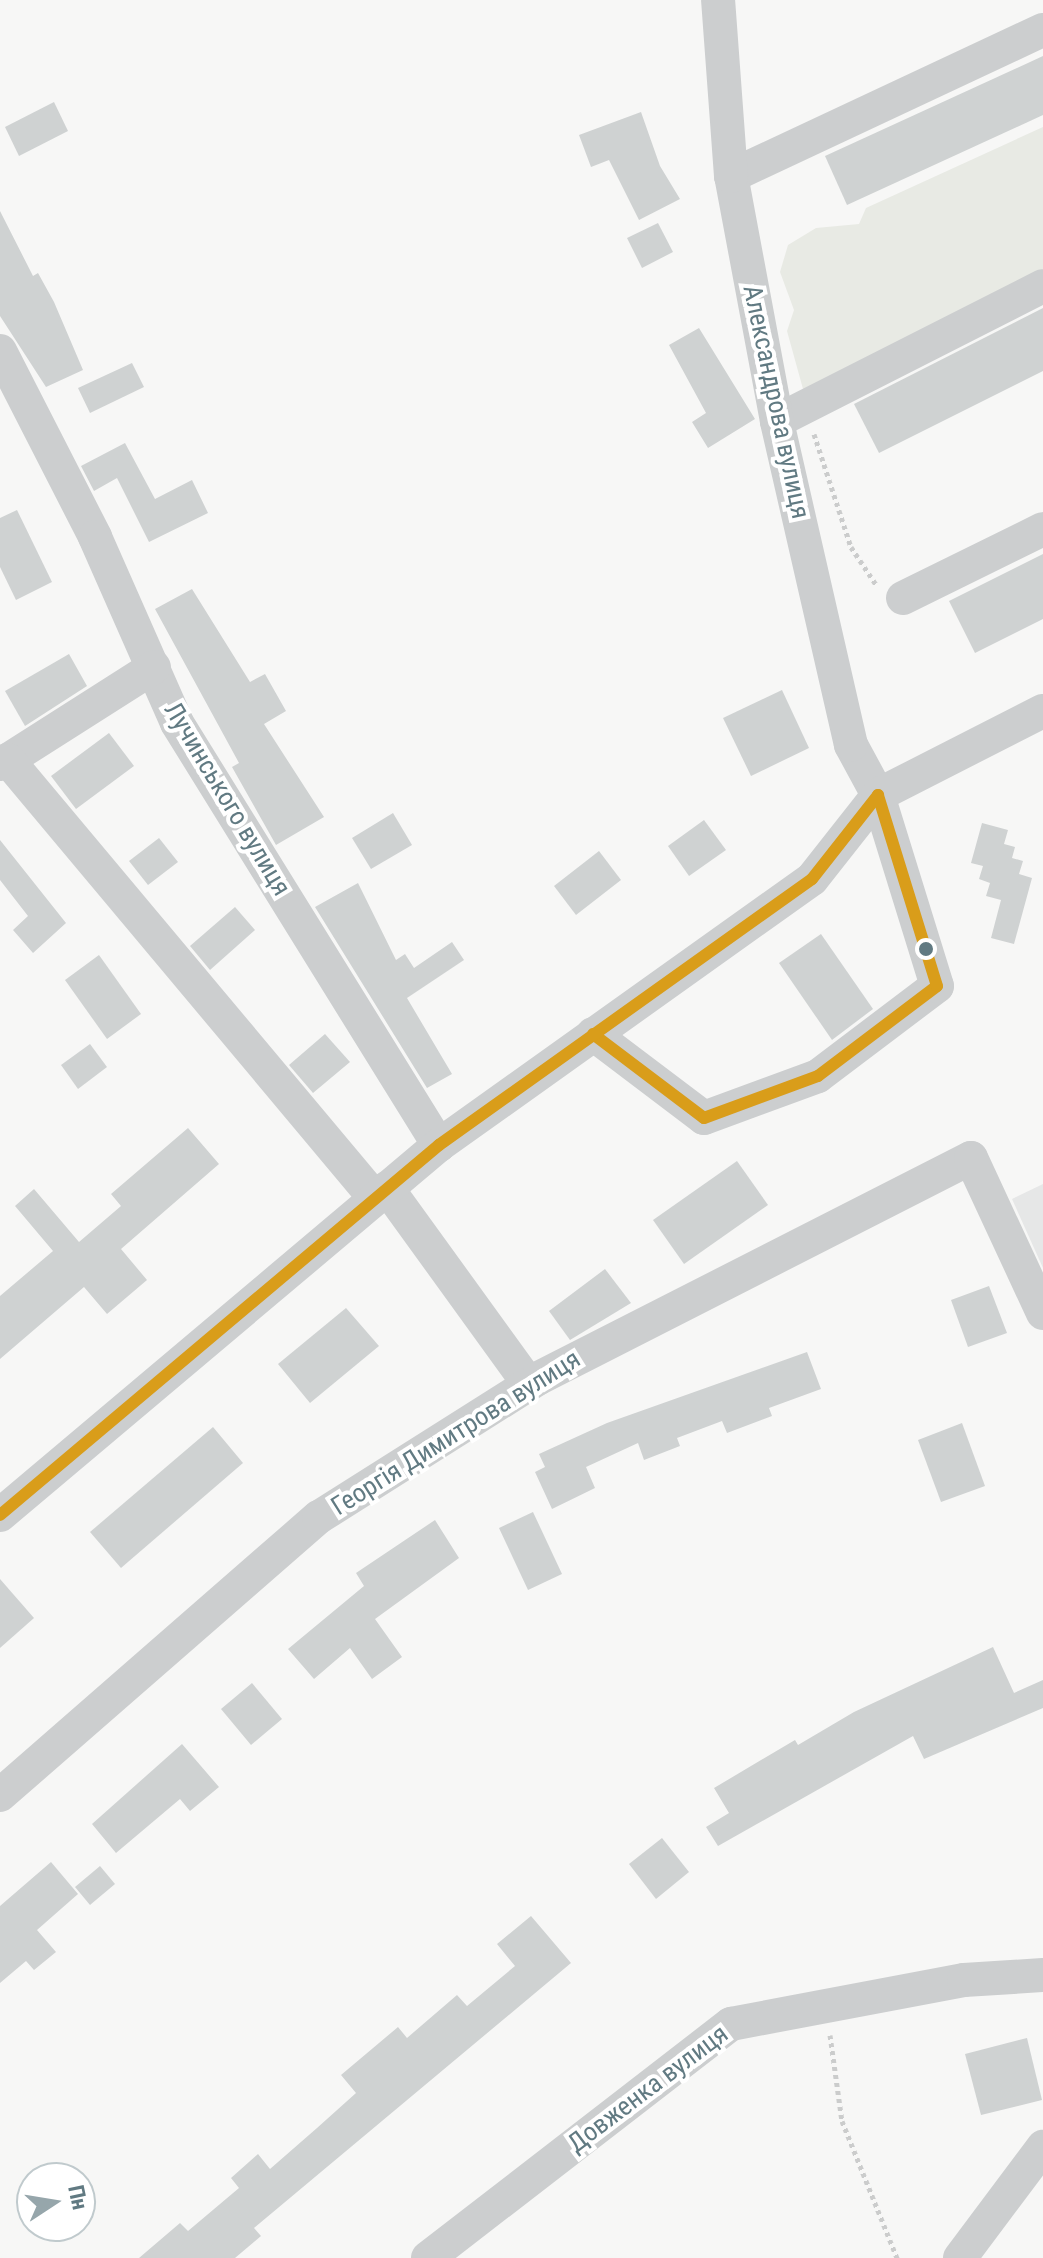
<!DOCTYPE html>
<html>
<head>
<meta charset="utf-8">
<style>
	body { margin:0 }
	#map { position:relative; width:1043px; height:2258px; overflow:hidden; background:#f7f7f6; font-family:"Roboto Condensed",sans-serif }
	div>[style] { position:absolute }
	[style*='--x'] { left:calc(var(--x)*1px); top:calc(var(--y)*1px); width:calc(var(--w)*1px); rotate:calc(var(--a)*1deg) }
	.built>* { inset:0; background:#e6e7e7 }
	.green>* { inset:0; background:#e8eae4 }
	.building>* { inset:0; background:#cfd2d2 }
	.path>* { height:5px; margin-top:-2.5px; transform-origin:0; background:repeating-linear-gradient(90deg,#cbcccc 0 4px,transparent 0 8px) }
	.minor>* { height:34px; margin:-17px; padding:0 17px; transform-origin:17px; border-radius:17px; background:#cccecf }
	.bus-1>* { height:12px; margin:-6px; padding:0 6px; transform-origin:6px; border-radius:6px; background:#d99d1a }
	.dots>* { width:22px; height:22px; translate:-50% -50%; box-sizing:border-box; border:4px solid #fff; border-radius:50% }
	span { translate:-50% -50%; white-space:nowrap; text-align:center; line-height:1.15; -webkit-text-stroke:8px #fff; paint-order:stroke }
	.street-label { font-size:26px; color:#617a82 }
	.north { position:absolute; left:16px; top:2162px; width:80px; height:80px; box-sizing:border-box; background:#fff; border:2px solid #c0cacd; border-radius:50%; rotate:78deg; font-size:22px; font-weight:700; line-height:32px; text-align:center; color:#617a82 }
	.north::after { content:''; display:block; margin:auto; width:28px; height:36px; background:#96a6ab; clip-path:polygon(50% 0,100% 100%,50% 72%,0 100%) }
</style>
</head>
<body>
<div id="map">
	<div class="built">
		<div style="clip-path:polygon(1043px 1184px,1043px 1268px,1012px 1199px)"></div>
	</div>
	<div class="green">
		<div style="clip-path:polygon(1043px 127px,1043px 282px,803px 389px,787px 331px,794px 310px,780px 272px,788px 245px,816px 228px,859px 224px,866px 208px)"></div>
	</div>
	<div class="building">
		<div style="clip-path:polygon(1043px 56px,1043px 115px,847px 205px,825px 156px)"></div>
		<div style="clip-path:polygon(54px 102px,68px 131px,19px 156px,5px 127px)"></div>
		<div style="clip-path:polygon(641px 112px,660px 166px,680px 199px,639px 220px,609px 160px,591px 167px,579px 135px)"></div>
		<div style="clip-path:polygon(0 211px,33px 276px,38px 273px,54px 302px,83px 370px,46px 387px,0 316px)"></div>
		<div style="clip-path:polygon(658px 223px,673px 252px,642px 268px,627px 238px)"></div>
		<div style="clip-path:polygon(1043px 308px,1043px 371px,879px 453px,854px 404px)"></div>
		<div style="clip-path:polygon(699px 328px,755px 419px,708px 448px,692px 422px,706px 413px,669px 345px)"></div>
		<div style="clip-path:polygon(132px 363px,144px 387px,90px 413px,78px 388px)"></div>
		<div style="clip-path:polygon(125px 443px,155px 499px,192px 480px,208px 513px,149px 542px,117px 478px,94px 491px,81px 466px)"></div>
		<div style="clip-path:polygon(17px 510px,52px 582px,16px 600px,0 567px,0 518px)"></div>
		<div style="clip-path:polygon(1043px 554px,1043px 619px,975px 653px,949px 601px)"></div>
		<div style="clip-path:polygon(192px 589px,250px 682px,265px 674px,286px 711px,264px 724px,324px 817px,276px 845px,232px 767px,239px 763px,155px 609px)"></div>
		<div style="clip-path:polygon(69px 654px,87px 686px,25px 726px,5px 691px)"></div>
		<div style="clip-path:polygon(782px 690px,809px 748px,751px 776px,723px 718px)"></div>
		<div style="clip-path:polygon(109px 733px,134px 766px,76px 809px,51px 776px)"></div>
		<div style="clip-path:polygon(393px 813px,412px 845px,371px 869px,352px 838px)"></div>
		<div style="clip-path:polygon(704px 820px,726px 850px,689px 876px,668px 846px)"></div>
		<div style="clip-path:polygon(982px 823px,1008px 830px,1004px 844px,1015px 847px,1012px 858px,1023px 861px,1019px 874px,1032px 878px,1014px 944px,991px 938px,1001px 900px,986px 896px,990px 883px,979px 879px,983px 866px,971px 863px)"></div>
		<div style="clip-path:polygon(159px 838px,178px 862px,148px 885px,129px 861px)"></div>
		<div style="clip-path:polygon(0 840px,66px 923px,33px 953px,13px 930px,28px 916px,0 880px)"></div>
		<div style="clip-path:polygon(599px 851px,621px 880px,576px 915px,554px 886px)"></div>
		<div style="clip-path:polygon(358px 883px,396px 960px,405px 954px,414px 968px,452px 942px,464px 960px,407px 998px,452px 1074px,427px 1088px,315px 907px)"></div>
		<div style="clip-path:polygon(235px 907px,255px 930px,210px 970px,190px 946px)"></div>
		<div style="clip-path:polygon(821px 934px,873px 1009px,832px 1040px,779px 963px)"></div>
		<div style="clip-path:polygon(99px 955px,141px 1014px,107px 1039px,65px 980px)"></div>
		<div style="clip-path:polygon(325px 1034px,350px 1062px,313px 1093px,289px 1065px)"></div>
		<div style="clip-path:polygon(90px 1044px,107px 1067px,78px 1089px,61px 1065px)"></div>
		<div style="clip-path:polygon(188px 1128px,219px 1164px,121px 1249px,147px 1280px,107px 1314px,84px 1287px,0 1359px,0 1296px,53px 1251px,15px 1206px,34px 1189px,79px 1242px,121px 1206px,111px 1194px)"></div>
		<div style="clip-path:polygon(737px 1161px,768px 1205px,684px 1264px,653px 1220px)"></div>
		<div style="clip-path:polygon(605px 1269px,631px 1303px,570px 1340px,549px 1311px)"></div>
		<div style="clip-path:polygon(989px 1286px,1007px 1333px,968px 1347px,951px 1300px)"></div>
		<div style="clip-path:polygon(346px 1308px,379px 1346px,310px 1403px,278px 1364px)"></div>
		<div style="clip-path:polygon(807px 1352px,821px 1389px,769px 1408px,772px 1416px,727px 1433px,722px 1421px,677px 1438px,680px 1446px,644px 1460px,638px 1443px,586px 1467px,595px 1488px,552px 1509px,535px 1472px,545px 1467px,539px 1454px,607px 1423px)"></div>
		<div style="clip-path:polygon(962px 1423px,985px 1486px,941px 1502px,918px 1440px)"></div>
		<div style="clip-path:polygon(213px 1427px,243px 1463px,121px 1568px,90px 1532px)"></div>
		<div style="clip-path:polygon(533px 1512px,562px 1574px,528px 1590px,499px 1528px)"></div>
		<div style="clip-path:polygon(435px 1520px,459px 1558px,375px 1619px,402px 1657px,372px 1679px,350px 1648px,314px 1679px,288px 1649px,364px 1586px,356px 1573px)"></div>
		<div style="clip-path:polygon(0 1579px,34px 1618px,0 1648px)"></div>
		<div style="clip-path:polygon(993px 1647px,1014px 1693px,1043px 1680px,1043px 1708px,924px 1759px,913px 1736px,718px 1846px,706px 1827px,729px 1813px,714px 1788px,795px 1740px,798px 1745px,854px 1712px)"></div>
		<div style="clip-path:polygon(252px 1683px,282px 1719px,251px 1745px,221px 1709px)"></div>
		<div style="clip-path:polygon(182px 1744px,219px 1787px,190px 1811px,180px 1799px,116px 1853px,92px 1824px)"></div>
		<div style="clip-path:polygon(662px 1838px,689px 1872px,656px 1899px,629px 1864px)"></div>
		<div style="clip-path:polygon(51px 1862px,78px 1894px,37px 1930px,56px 1952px,34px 1970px,26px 1961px,0 1983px,0 1906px)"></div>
		<div style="clip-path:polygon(100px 1866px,115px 1884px,90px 1905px,75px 1887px)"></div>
		<div style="clip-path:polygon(531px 1916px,571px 1963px,254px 2228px,261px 2236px,235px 2258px,139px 2258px,180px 2223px,188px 2231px,239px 2188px,231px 2178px,258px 2154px,270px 2169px,317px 2128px,356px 2093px,341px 2075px,398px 2027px,407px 2038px,457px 1995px,467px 2006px,515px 1966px,497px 1944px)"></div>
		<div style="clip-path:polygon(1027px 2038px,1042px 2100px,981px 2115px,965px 2054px)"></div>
	</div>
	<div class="path">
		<div style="--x:814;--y:434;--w:119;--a:71.9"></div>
		<div style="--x:851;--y:547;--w:47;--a:56.3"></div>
		<div style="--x:830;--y:2035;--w:87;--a:82.1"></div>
		<div style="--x:842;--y:2121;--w:148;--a:68.1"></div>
	</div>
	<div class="minor">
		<div style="--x:731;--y:176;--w:344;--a:-25.1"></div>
		<div style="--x:0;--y:351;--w:209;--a:62.9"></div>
		<div style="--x:95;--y:537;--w:203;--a:66.2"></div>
		<div style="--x:177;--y:723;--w:497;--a:58.2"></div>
		<div style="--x:777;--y:421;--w:298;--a:-26.9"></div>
		<div style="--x:903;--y:598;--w:156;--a:-26.2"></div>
		<div style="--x:8;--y:760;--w:173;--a:-32.5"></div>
		<div style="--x:0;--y:764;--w:9;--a:-27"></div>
		<div style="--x:8;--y:760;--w:570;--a:50.05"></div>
		<div style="--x:593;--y:1034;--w:139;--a:37.1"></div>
		<div style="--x:704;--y:1118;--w:121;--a:-20.2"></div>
		<div style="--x:818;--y:1076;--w:149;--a:-37.1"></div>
		<div style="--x:937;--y:986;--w:200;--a:-107.2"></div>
		<div style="--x:878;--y:795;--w:57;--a:-118.4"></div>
		<div style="--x:851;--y:745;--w:332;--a:-102.9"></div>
		<div style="--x:777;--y:421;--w:249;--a:-100.6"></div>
		<div style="--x:731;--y:176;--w:176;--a:-94.2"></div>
		<div style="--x:387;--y:1188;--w:241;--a:54.1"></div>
		<div style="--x:0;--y:1515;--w:574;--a:-40.13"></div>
		<div style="--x:439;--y:1145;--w:458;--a:-35.5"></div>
		<div style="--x:812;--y:879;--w:107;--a:-51.8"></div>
		<div style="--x:878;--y:795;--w:185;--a:-27"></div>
		<div style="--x:0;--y:1795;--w:423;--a:-41.1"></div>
		<div style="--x:319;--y:1517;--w:258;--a:-32.3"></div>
		<div style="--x:537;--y:1379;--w:487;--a:-27"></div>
		<div style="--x:971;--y:1158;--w:171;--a:65.1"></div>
		<div style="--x:428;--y:2258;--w:383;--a:-37.7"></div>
		<div style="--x:731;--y:2024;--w:237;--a:-10.7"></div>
		<div style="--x:964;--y:1980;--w:79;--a:-3.6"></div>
		<div style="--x:960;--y:2258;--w:139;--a:-53.2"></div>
	</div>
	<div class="bus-1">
		<div style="--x:593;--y:1034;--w:139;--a:37.1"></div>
		<div style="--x:704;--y:1118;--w:121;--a:-20.2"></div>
		<div style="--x:818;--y:1076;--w:149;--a:-37.1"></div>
		<div style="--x:937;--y:986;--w:200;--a:-107.2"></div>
		<div style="--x:0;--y:1515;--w:574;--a:-40.13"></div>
		<div style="--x:439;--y:1145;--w:458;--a:-35.5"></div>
		<div style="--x:812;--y:879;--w:107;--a:-51.8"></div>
	</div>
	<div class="dots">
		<div style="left:926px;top:949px;background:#617a82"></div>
	</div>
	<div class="street-label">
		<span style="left:776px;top:402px;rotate:78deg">Александрова вулиця</span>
		<span style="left:227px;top:799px;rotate:59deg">Лучинського вулиця</span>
		<span style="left:456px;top:1433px;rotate:-32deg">Георгія Димитрова вулиця</span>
		<span style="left:648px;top:2089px;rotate:-37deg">Довженка вулиця</span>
	</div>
	<div class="north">Пн</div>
</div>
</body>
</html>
